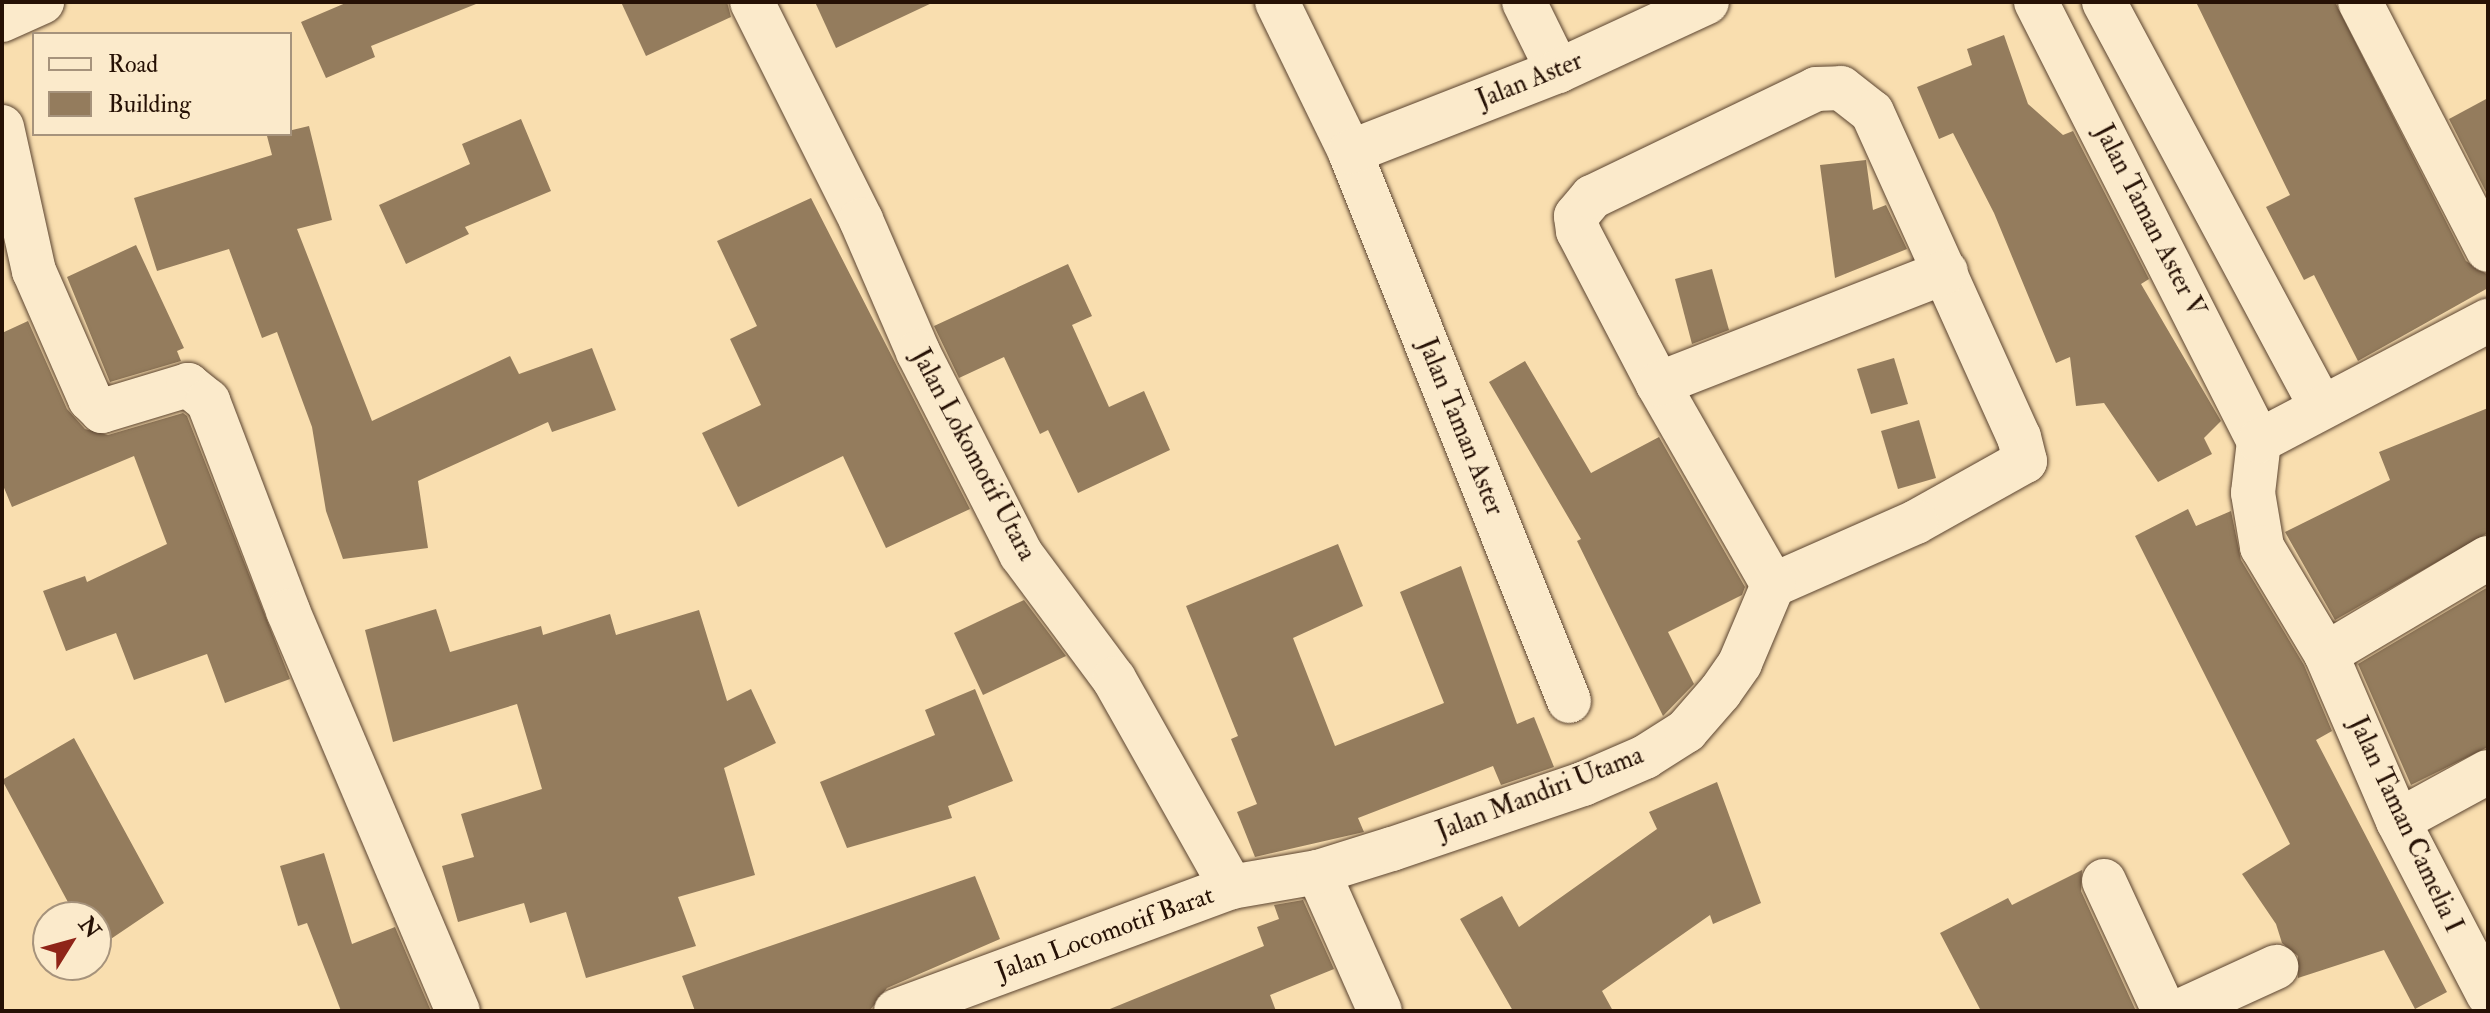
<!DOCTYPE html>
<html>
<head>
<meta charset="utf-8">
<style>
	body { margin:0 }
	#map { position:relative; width:2490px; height:1013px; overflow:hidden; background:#f9deaf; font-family:"IM FELL Double Pica",serif }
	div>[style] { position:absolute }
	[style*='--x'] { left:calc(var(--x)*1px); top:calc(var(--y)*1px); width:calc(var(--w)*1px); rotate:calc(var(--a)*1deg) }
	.building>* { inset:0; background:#947c5d }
	.roads { filter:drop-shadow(0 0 2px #5b4430) drop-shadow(0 0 2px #5b4430) }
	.minor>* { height:44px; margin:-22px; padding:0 22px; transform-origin:22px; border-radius:22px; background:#fbeacb }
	span { translate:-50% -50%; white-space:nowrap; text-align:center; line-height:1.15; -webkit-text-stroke:6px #fbeacb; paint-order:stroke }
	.street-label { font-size:26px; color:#261105 }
	.frame { position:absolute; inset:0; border:4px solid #261105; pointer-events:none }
	.legend { position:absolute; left:32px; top:32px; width:260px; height:104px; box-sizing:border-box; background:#fbeacb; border:2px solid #a6937c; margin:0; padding:10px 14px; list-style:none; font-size:24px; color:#261105 }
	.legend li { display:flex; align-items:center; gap:16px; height:40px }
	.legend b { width:40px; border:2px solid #a6937c }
	.north { position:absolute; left:32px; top:901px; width:80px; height:80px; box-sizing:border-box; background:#fbeacb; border:2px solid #a6937c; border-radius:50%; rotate:53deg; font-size:22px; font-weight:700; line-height:32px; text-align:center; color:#261105 }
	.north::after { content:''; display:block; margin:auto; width:28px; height:36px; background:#8f2418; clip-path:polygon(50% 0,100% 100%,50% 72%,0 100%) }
</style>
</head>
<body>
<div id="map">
	<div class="building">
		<div style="clip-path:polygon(348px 2px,475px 2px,476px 4px,371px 46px,375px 57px,326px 78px,301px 22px)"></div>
		<div style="clip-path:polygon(621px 2px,727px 2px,731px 17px,646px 56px)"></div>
		<div style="clip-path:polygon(815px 2px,934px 2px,836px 48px)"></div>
		<div style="clip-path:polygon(2196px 2px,2335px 2px,2466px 261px,2488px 275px,2488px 288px,2358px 361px,2314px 275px,2304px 280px,2266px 207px,2290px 195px)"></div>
		<div style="clip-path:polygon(2004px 35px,2028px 104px,2063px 135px,2073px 131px,2149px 279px,2141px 284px,2221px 421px,2204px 438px,2212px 454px,2158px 482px,2104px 403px,2076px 406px,2070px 357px,2056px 363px,1994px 213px,1953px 133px,1939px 139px,1917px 87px,1972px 65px,1967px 49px)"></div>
		<div style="clip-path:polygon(2488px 98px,2488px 196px,2449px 119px)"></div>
		<div style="clip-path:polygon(521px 119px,551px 191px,465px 227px,469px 234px,406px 264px,379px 205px,470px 164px,462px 144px)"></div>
		<div style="clip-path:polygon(309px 126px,332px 220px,297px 229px,372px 421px,510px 356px,519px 374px,592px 348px,616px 410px,552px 432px,548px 422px,418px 481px,428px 548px,343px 559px,326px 511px,312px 427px,277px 332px,262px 338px,229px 249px,157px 271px,134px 198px,272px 155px,267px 136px)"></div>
		<div style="clip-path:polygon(1866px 160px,1873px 210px,1886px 205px,1907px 249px,1835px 278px,1820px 165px)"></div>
		<div style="clip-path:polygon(811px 198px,970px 509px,886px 548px,843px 456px,738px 507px,702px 433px,761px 405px,730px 339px,757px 326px,717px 241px)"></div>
		<div style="clip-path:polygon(136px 245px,184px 348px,177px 351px,181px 361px,110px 382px,67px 277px)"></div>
		<div style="clip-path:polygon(1068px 264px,1092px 316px,1072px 325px,1109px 407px,1144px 391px,1170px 450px,1078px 493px,1048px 430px,1040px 434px,1004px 357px,959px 378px,934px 326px)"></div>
		<div style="clip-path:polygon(1712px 269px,1729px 330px,1692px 344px,1675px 279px)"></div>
		<div style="clip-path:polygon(28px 321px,67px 409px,85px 429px,108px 435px,183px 413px,187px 416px,290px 679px,225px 703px,207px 654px,134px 680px,116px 633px,66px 651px,43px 591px,85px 576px,87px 582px,167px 544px,134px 456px,12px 507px,2px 483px,2px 333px)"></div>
		<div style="clip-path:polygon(1894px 358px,1908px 404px,1871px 414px,1857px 369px)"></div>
		<div style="clip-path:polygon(1525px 361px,1591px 473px,1659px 437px,1745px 587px,1742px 595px,1668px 632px,1694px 684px,1663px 716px,1577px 541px,1581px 539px,1489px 382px)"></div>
		<div style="clip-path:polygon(2488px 408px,2488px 533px,2335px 620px,2285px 532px,2390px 480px,2379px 452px)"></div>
		<div style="clip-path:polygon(1919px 420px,1936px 478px,1898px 489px,1881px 431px)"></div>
		<div style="clip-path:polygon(2188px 509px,2196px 526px,2231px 511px,2241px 560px,2304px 665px,2332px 731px,2316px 740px,2447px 992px,2415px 1009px,2384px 950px,2298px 978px,2298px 956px,2282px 943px,2276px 924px,2242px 874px,2290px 844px,2135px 536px)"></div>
		<div style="clip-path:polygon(1338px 544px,1363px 606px,1293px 638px,1335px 746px,1444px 703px,1400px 592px,1461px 566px,1517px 724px,1534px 717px,1554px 767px,1501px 785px,1493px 766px,1358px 818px,1364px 832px,1255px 857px,1237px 812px,1257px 804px,1231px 739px,1238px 736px,1186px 606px)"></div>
		<div style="clip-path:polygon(2488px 587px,2488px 747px,2411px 785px,2358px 664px)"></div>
		<div style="clip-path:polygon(1024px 600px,1066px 656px,983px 695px,954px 633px)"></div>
		<div style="clip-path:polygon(436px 609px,450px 652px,541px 626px,543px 635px,610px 614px,616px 635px,699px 610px,727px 701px,751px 689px,776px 743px,724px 768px,755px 875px,678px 897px,696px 946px,586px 978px,566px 912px,530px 923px,524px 903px,458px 922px,442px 866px,474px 857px,461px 814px,542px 789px,517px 704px,393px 742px,365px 630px)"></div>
		<div style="clip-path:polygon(975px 689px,1013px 781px,948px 806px,952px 818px,847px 848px,820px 782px,935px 735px,925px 710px)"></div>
		<div style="clip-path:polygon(74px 738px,164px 903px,96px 949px,96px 917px,76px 917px,2px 780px)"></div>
		<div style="clip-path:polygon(1717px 782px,1761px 903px,1713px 924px,1710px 915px,1602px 991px,1613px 1011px,1513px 1011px,1460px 919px,1502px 896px,1519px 927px,1657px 829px,1649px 812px)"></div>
		<div style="clip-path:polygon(324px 853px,352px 944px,395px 927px,431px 1011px,341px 1011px,307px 923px,298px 926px,280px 866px)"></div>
		<div style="clip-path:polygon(2082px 870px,2081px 891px,2136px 1011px,1981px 1011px,1940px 933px,2008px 898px,2012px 905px)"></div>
		<div style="clip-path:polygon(975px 876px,1000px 939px,887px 988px,871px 1009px,695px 1011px,682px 976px)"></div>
		<div style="clip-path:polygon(1303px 900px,1334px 969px,1270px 995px,1276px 1011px,1105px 1011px,1264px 946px,1257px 927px,1279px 919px,1274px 905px)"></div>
	</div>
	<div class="roads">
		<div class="minor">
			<div style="--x:752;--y:2;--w:244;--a:63.4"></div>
			<div style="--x:861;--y:220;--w:144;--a:66.6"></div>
			<div style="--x:918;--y:352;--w:227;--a:63"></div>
			<div style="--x:1021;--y:554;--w:156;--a:53.4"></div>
			<div style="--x:1114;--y:679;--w:239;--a:60.6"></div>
			<div style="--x:1277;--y:2;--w:167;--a:64"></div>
			<div style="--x:1350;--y:152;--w:591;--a:68.25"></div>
			<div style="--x:1524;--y:2;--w:77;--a:63.8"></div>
			<div style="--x:2036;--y:2;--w:492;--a:63.1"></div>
			<div style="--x:2104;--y:2;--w:459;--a:61.8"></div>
			<div style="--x:2360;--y:2;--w:279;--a:62.7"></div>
			<div style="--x:2;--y:20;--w:44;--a:-24.2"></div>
			<div style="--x:1841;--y:88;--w:39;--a:38"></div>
			<div style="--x:1872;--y:112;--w:357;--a:65.7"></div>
			<div style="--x:2019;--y:437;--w:25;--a:76"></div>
			<div style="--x:2025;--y:461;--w:125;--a:150.8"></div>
			<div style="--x:1916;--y:522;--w:156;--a:156.2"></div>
			<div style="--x:1773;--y:585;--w:232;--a:-119.8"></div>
			<div style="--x:1658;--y:384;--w:173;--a:-117.6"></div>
			<div style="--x:1578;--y:231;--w:15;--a:-98"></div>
			<div style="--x:1576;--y:216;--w:25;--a:-50"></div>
			<div style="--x:1592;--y:197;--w:249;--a:-25.7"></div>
			<div style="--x:1816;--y:89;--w:25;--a:-2"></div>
			<div style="--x:2;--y:127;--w:148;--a:77.5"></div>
			<div style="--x:34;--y:271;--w:140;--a:66.4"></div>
			<div style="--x:90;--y:399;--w:17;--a:45"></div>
			<div style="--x:102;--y:411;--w:90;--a:-16.8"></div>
			<div style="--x:188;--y:385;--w:26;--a:39"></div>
			<div style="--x:208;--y:401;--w:225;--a:69.1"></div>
			<div style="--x:288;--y:611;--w:435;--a:67"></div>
			<div style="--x:1350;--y:152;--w:223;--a:-21.3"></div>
			<div style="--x:1558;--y:71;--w:164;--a:-24.8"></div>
			<div style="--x:1658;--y:384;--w:309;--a:-21.3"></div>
			<div style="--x:2259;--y:441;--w:52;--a:96.6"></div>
			<div style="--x:2253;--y:493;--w:55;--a:80.5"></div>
			<div style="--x:2262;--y:547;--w:125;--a:59.1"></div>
			<div style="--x:2326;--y:654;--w:182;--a:66.7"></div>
			<div style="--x:2398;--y:821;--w:195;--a:62.5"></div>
			<div style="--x:2259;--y:441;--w:259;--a:-27.7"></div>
			<div style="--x:2326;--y:654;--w:188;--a:-30.7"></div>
			<div style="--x:2398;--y:821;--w:102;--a:-28.6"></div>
			<div style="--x:1318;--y:872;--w:152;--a:66"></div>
			<div style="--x:2104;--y:881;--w:143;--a:65.2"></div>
			<div style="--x:896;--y:1011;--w:357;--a:-20.3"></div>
			<div style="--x:1231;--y:887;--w:88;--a:-9.8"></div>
			<div style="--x:1318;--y:872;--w:77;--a:-17.3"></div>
			<div style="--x:1392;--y:849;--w:202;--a:-18.8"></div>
			<div style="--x:1583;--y:784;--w:68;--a:-23.5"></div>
			<div style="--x:1645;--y:757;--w:49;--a:-32.4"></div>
			<div style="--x:1686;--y:731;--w:52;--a:-48.9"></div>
			<div style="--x:1720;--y:692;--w:35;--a:-55"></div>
			<div style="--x:1740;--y:663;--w:85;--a:-67.1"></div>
			<div style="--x:2180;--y:1011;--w:106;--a:-24.6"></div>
		</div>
	</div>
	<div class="street-label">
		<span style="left:1530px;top:81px;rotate:-22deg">Jalan Aster</span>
		<span style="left:2149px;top:221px;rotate:63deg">Jalan Taman Aster V</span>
		<span style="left:1460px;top:427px;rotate:68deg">Jalan Taman Aster</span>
		<span style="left:973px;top:455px;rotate:62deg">Jalan Lokomotif Utara</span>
		<span style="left:1540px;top:794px;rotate:-21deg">Jalan Mandiri Utama</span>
		<span style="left:2405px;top:825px;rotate:65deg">Jalan Taman Camelia I</span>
		<span style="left:1105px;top:934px;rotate:-20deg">Jalan Locomotif Barat</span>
	</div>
	<div class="frame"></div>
	<ul class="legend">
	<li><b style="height:10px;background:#fbeacb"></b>Road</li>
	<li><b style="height:22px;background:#947c5d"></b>Building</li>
	</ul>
	<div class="north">N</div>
</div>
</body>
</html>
